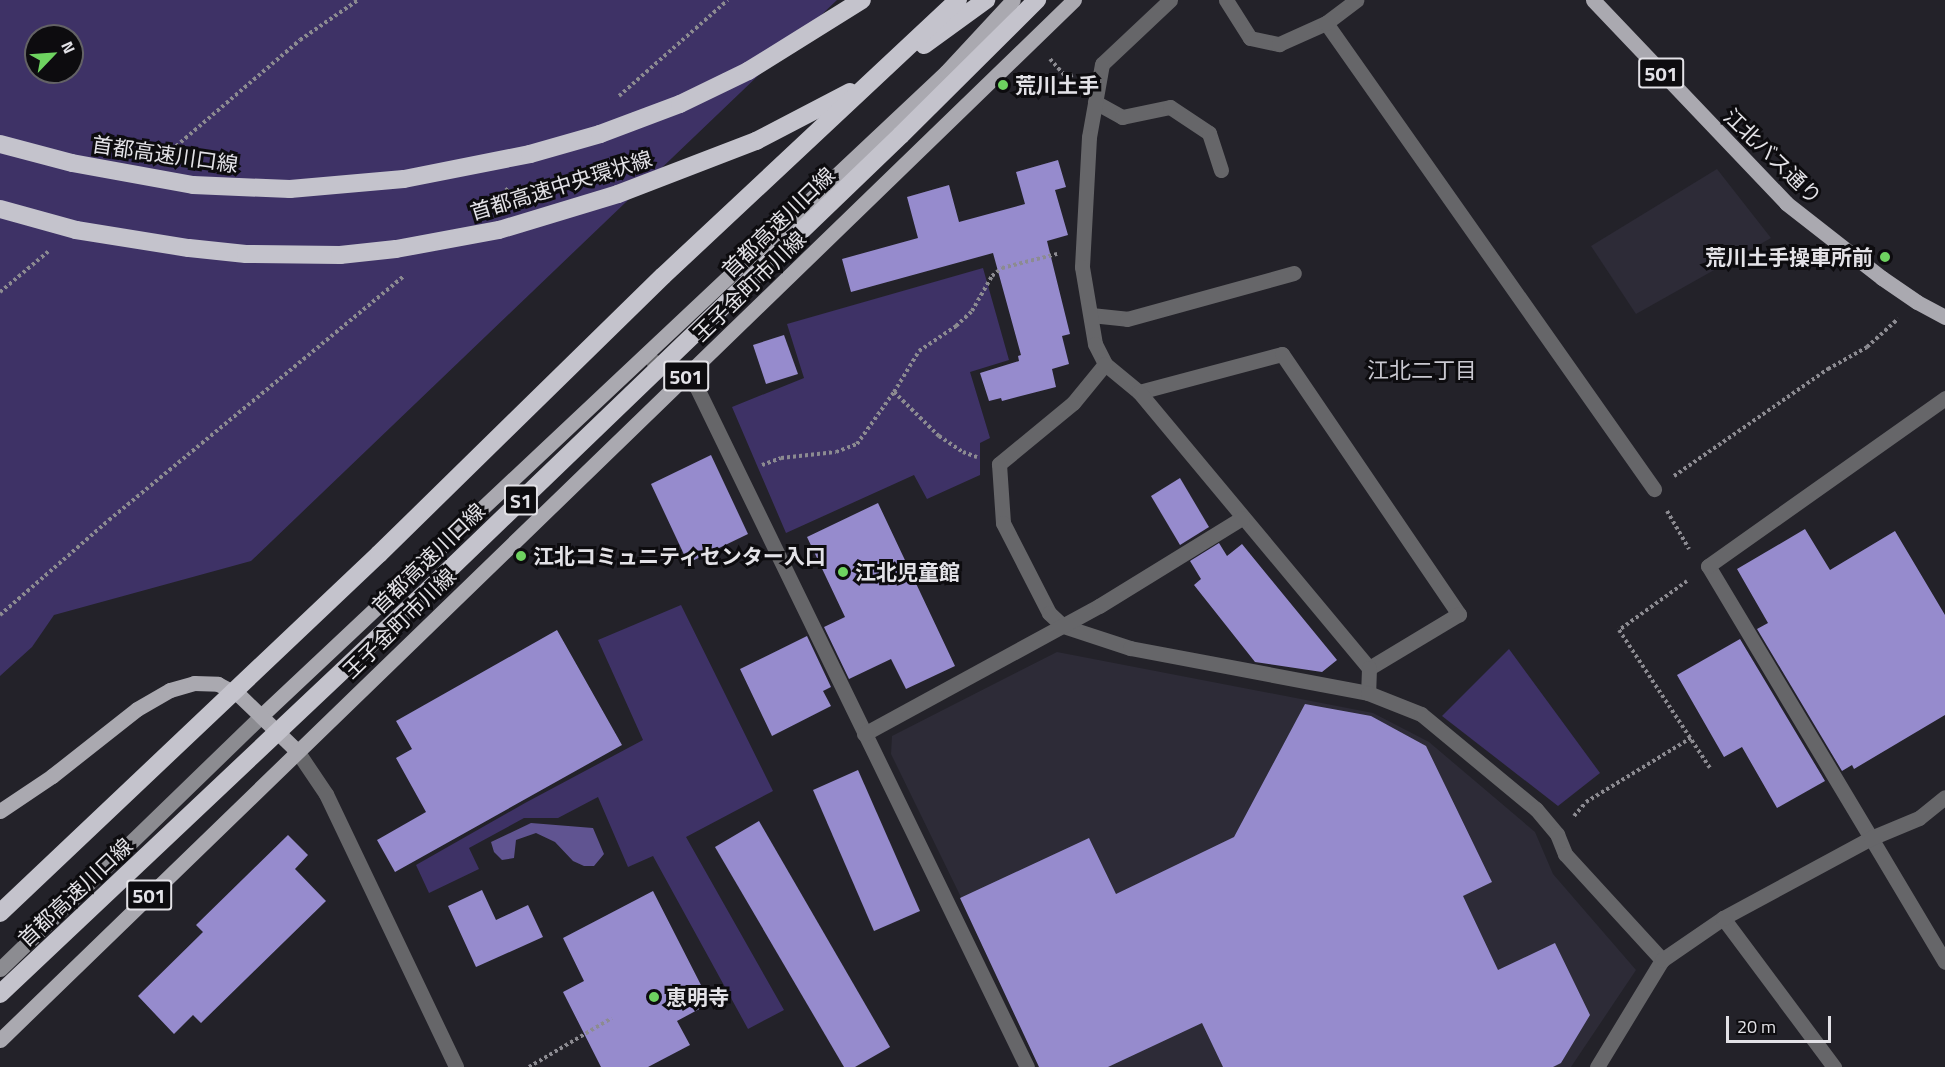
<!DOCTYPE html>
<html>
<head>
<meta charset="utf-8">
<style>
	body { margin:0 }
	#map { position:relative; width:1945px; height:1067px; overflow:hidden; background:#232229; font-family:"Titillium Web","Noto Sans JP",sans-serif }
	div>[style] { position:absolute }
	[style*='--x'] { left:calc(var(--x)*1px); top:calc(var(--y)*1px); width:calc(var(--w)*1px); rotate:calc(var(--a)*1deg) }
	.built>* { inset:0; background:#2d2b37 }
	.green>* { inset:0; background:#3e3266 }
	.water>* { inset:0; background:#605491 }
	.building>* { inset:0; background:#968bcd }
	.path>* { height:4px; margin-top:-2px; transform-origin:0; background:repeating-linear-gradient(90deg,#8c8b91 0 3px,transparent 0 6px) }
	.service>* { height:15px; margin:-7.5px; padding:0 7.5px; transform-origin:7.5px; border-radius:7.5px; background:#666669 }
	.minor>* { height:15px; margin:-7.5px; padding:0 7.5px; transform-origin:7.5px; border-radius:7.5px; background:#666669 }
	.secondary>* { height:15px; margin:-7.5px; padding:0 7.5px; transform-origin:7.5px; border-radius:7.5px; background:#8c8c91 }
	.primary>* { height:15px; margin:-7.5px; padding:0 7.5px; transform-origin:7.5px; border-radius:7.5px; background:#aaa9b0 }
	.motorway>* { height:18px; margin:-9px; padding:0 9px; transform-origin:9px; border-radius:9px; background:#c4c3cc }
	.dots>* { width:16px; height:16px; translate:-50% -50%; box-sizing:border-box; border:3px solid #0d0c0f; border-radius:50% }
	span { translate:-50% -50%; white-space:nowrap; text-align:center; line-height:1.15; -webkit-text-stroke:6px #0d0c0f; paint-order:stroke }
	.shield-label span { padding:2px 4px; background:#0d0c0f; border:2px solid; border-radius:4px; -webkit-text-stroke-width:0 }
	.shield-label { font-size:20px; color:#e3e2e7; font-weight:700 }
	.poi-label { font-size:21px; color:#e3e2e7; font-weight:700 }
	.left { translate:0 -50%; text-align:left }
	.right { translate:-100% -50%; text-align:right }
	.street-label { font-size:21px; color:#e3e2e7 }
	.neighbourhood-label { font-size:22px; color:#c9c8d0 }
	.north { position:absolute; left:24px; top:24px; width:60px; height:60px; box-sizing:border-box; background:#0d0c0f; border:2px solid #636265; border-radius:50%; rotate:65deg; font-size:16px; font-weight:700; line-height:24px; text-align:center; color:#e3e2e7 }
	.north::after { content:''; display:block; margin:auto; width:21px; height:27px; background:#6ed360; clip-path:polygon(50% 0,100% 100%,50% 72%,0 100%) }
	.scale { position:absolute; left:1726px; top:1016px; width:105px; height:27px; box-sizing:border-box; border:3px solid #e3e2e7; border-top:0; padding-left:8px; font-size:18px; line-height:21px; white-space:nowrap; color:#e3e2e7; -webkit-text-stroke:4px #0d0c0f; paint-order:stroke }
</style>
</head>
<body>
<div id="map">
	<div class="built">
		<div style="clip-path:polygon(1717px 169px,1771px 238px,1636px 314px,1591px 246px)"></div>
		<div style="clip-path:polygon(1057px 652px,1373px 713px,1429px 742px,1535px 832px,1553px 874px,1636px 970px,1571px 1067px,1044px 1067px,891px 754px,892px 736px)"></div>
	</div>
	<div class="green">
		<div style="clip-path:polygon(evenodd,0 0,837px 0,251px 561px,54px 615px,32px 647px,0 676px,0 0,36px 36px,72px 36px,72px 72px,36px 72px,36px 36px)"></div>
		<div style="clip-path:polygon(983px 268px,1009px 360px,970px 372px,990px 438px,980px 443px,980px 475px,927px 499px,914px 475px,786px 533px,732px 407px,804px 378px,787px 324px)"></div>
		<div style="clip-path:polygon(681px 605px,773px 791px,686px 837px,784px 1010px,748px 1029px,653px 856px,628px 867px,598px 797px,558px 818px,524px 818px,469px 848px,479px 869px,429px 893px,416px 865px,525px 803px,643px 740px,598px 640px)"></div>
		<div style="clip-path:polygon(1509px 649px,1600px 773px,1558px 806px,1442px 716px)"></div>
	</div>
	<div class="water">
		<div style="clip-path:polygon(531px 823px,593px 828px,604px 854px,594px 866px,584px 866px,573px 861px,555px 842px,536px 833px,516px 840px,514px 858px,502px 860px,494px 852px,491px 842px)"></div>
	</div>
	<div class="building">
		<div style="clip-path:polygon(1058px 160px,1066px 187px,1055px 190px,1068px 235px,1047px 241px,1070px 334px,1062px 336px,1069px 364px,1052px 369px,1056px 387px,1002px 401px,1001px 398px,989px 401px,980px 373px,1019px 361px,1018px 356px,1021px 355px,993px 253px,851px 292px,842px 259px,918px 238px,907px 197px,949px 185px,959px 222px,1025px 204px,1016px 172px)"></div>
		<div style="clip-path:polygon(784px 335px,798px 374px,766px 384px,753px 345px)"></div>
		<div style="clip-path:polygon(711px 455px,748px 534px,688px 563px,651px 484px)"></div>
		<div style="clip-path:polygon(1180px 478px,1209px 527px,1180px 545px,1151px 496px)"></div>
		<div style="clip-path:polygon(878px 503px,955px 666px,906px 689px,891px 659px,849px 679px,824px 627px,845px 617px,807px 537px)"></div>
		<div style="clip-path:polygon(1805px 529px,1830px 570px,1895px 531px,1945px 615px,1945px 715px,1854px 769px,1852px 765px,1842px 771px,1757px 629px,1768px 623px,1737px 569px)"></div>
		<div style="clip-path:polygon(1219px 543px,1227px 556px,1242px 544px,1337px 660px,1322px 672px,1255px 662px,1194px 585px,1201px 579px,1190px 561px)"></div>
		<div style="clip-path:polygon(557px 630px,622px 745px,395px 872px,377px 840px,426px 812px,396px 758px,412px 749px,396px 721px)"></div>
		<div style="clip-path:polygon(807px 636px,831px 687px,823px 691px,831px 706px,772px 736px,740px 669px)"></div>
		<div style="clip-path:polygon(1740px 639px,1825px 781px,1777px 808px,1742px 747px,1724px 757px,1677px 675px)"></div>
		<div style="clip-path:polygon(1305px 704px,1371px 716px,1426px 746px,1492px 882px,1463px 896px,1498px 970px,1555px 943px,1590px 1015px,1561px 1063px,1553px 1067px,1223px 1067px,1202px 1023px,1108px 1067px,1039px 1067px,960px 898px,1089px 838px,1116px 894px,1234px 837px)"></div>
		<div style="clip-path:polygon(858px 770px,920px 911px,874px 931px,813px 790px)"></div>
		<div style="clip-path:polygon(759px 821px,890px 1047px,855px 1067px,844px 1067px,715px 847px)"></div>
		<div style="clip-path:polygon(288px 835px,308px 855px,295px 869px,326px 901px,201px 1023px,193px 1015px,174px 1034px,138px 996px,203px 932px,196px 925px)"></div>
		<div style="clip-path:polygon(482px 890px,496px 920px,528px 905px,543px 937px,476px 967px,448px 906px)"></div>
		<div style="clip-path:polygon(653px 891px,703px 989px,696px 992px,703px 1007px,677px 1021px,690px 1045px,648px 1067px,601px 1067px,563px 992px,584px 981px,563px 938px)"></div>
	</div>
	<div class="path">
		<div style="--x:1050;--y:59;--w:24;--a:48"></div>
		<div style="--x:1066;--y:77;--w:7;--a:-16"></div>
		<div style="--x:619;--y:96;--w:145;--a:-41.4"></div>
		<div style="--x:167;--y:154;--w:175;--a:-40.6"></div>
		<div style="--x:300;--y:40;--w:70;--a:-34.6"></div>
		<div style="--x:492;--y:202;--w:23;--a:-40"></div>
		<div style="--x:0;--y:292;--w:65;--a:-40"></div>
		<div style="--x:894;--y:392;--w:48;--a:-58.6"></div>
		<div style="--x:919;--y:351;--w:45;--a:-34"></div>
		<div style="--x:956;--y:326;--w:22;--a:-43"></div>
		<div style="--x:972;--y:311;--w:40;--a:-60.3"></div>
		<div style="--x:992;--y:276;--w:13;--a:-39"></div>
		<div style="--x:1002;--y:268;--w:57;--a:-14.3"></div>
		<div style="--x:762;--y:465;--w:20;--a:-20"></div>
		<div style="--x:781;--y:458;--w:55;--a:-6.2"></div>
		<div style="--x:836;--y:452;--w:22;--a:-21"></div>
		<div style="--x:857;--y:444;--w:64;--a:-54.6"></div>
		<div style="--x:894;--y:392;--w:63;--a:44.4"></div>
		<div style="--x:939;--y:436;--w:29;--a:34"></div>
		<div style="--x:963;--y:452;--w:15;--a:20"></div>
		<div style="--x:1674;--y:476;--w:188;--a:-34.8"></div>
		<div style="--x:1828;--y:369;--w:45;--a:-29.4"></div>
		<div style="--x:1867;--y:347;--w:42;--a:-42.1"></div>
		<div style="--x:1667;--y:511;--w:44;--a:59.9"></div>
		<div style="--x:1687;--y:581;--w:84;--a:144.2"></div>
		<div style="--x:1619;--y:630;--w:165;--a:56.6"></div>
		<div style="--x:0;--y:615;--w:145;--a:-41.1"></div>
		<div style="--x:109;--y:520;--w:383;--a:-39.6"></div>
		<div style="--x:1574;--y:816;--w:18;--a:-49"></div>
		<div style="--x:1586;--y:802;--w:123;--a:-31.4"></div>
		<div style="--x:529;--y:1067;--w:96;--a:-30.6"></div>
	</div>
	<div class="service">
		<div style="--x:1326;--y:23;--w:570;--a:54.86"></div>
		<div style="--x:1095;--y:102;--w:31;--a:29"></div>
		<div style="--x:1122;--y:117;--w:49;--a:-11.8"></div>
		<div style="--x:1170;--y:107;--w:47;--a:33.7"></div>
		<div style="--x:1209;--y:133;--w:39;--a:72"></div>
		<div style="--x:1091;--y:315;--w:36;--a:6"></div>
		<div style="--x:1127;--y:319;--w:173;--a:-15.4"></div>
		<div style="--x:1139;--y:392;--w:148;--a:-14.9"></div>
		<div style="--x:1282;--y:354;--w:315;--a:55.8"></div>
		<div style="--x:1459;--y:614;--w:105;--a:149"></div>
		<div style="--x:1871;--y:838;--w:317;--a:-120.9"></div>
		<div style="--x:1708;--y:566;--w:291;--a:-35.3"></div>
		<div style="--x:1723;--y:918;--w:186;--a:53.3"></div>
	</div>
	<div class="minor">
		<div style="--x:1170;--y:0;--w:93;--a:136.7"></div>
		<div style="--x:1102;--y:64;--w:74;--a:100.1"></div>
		<div style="--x:1089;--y:137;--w:130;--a:93.1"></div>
		<div style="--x:1082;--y:267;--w:78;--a:80.4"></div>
		<div style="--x:1095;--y:344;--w:22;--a:63"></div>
		<div style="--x:1105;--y:364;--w:44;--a:39.5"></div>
		<div style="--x:1139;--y:392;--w:359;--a:50.2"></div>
		<div style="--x:1369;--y:668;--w:25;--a:92"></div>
		<div style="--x:1226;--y:0;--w:45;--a:57.7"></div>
		<div style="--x:1250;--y:38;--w:30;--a:12"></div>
		<div style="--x:1279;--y:44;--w:51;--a:-24.1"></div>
		<div style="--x:1326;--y:23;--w:38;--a:-37"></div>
		<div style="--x:653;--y:361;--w:50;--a:30.2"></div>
		<div style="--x:696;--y:386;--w:757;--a:64.08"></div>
		<div style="--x:1105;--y:364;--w:50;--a:129.4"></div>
		<div style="--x:1073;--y:403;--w:96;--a:140.5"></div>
		<div style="--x:999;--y:464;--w:59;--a:86.1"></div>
		<div style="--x:1003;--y:523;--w:101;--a:62.9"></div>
		<div style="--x:1049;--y:613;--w:19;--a:43"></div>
		<div style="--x:1063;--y:626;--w:71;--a:18.2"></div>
		<div style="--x:1130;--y:648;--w:242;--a:10.7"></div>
		<div style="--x:1368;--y:693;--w:57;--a:21.6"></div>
		<div style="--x:1421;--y:714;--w:149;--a:39.6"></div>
		<div style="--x:1536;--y:809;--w:33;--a:50"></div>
		<div style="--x:1557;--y:834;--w:22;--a:68"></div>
		<div style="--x:1565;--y:854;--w:144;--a:47.5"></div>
		<div style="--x:1662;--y:960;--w:125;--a:121.3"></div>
		<div style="--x:864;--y:734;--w:268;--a:-28.6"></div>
		<div style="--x:1099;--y:606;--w:168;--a:-31.6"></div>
		<div style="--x:297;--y:751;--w:52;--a:56"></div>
		<div style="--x:326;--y:794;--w:302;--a:64.5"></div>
		<div style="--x:1871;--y:838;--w:144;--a:59.2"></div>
		<div style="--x:1662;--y:960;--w:74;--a:-34.5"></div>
		<div style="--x:1723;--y:918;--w:168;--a:-28.4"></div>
		<div style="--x:1871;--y:838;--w:52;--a:-22.6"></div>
		<div style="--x:1919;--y:818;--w:33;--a:-39"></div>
	</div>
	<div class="secondary">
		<div style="--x:0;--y:969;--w:365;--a:-44.1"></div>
	</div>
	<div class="primary">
		<div style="--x:1593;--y:0;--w:280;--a:46.4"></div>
		<div style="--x:1786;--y:203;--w:122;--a:38"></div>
		<div style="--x:1882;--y:278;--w:42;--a:34.4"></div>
		<div style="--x:1917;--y:302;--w:32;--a:28"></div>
		<div style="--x:262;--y:715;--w:939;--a:-43.23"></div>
		<div style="--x:946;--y:72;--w:98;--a:-47.1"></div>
		<div style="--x:0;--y:811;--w:63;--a:-33.9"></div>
		<div style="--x:52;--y:776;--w:108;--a:-38.2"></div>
		<div style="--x:137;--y:709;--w:38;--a:-30"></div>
		<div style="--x:170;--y:690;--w:25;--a:-16"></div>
		<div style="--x:194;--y:683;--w:24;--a:2"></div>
		<div style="--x:218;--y:684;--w:24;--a:28"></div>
		<div style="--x:239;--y:695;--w:81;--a:44"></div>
		<div style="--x:0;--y:1040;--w:1495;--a:-44.08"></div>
	</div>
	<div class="motorway">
		<div style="--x:924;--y:45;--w:77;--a:-36"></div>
		<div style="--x:0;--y:144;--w:74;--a:14.8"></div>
		<div style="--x:72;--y:163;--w:123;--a:10.3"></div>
		<div style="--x:193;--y:185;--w:97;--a:2.4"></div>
		<div style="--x:290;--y:189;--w:114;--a:-5"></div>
		<div style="--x:404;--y:179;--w:128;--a:-11.2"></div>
		<div style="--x:530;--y:154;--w:73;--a:-15.9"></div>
		<div style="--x:600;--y:134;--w:85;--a:-20.6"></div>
		<div style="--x:680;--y:104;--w:76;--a:-25.9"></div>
		<div style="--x:748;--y:71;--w:134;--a:-31.9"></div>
		<div style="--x:0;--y:209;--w:79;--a:15.4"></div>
		<div style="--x:76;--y:230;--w:114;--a:9.1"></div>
		<div style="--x:189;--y:248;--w:57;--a:6"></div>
		<div style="--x:246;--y:254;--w:94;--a:0.6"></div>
		<div style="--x:340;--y:255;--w:56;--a:-6.1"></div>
		<div style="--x:396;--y:249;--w:105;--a:-10.5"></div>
		<div style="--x:499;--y:230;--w:124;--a:-16.8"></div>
		<div style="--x:618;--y:194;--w:148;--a:-21"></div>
		<div style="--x:756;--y:141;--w:106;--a:-27.5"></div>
		<div style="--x:0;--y:913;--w:522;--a:-43.45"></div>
		<div style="--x:379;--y:554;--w:397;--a:-44.4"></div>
		<div style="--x:663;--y:276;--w:404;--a:-43.1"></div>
		<div style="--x:0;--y:994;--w:590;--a:-43.35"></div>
		<div style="--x:429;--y:589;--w:655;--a:-43.89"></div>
		<div style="--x:901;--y:135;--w:192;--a:-44.8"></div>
	</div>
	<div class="dots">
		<div style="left:1003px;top:85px;background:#6ed360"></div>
		<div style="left:1885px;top:257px;background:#6ed360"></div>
		<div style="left:521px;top:556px;background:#6ed360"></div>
		<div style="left:843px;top:572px;background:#6ed360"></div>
		<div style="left:654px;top:997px;background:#6ed360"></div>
	</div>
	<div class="shield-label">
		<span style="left:1661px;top:73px">501</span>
		<span style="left:686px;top:376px">501</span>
		<span style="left:521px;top:500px">S1</span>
		<span style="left:149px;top:895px">501</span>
	</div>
	<div class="poi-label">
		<span class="left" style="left:1015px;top:85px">荒川土手</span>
		<span class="right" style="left:1873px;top:257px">荒川土手操車所前</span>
		<span class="left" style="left:533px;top:556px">江北コミュニティセンター入口</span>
		<span class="left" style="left:855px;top:572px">江北児童館</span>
		<span class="left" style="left:666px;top:997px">恵明寺</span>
	</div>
	<div class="street-label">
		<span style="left:165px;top:154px;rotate:8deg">首都高速川口線</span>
		<span style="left:1773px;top:156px;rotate:44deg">江北バス通り</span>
		<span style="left:561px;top:185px;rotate:-17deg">首都高速中央環状線</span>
		<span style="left:778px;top:222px;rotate:-44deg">首都高速川口線</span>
		<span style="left:749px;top:286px;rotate:-44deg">王子金町市川線</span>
		<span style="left:428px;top:558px;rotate:-44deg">首都高速川口線</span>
		<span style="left:399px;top:623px;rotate:-44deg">王子金町市川線</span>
		<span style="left:75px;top:892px;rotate:-43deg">首都高速川口線</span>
	</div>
	<div class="neighbourhood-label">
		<span style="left:1422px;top:371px">江北二丁目</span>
	</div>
	<div class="north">N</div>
	<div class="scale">20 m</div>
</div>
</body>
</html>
